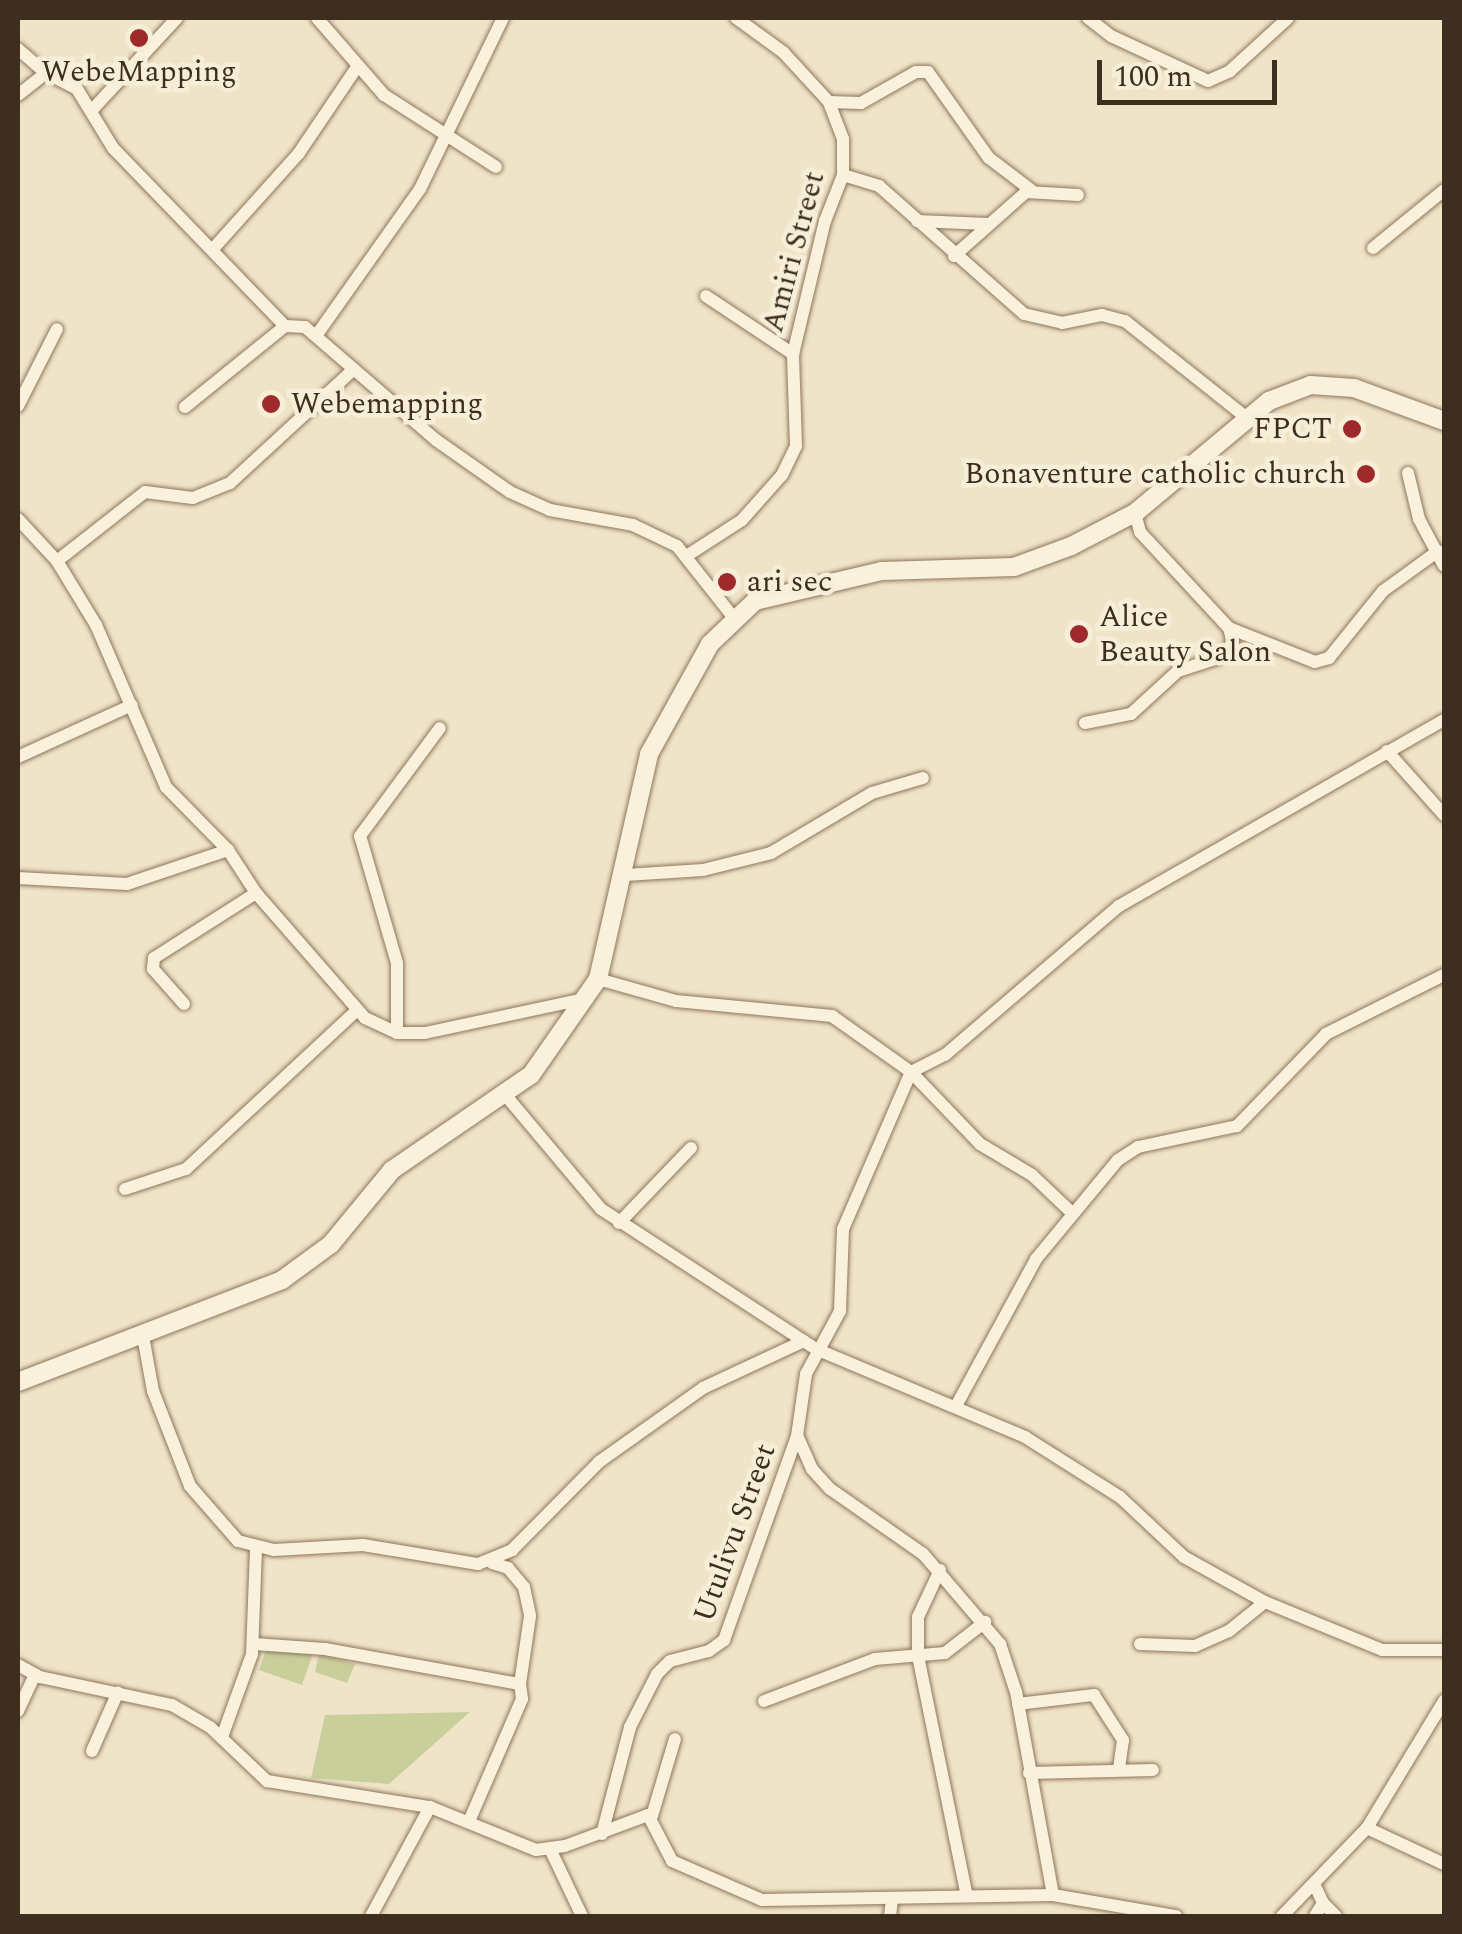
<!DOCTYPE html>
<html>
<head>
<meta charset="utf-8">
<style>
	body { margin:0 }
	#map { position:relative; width:1462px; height:1934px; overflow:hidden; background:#f0e4c8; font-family:Spectral,serif }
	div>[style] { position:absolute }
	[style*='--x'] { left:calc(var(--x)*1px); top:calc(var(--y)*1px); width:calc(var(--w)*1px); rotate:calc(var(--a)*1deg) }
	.green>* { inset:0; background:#c9cf9b }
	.roads { filter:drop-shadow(0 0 2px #8d765c) drop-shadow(0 0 2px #8d765c) }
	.street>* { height:12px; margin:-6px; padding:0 6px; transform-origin:6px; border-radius:6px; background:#faf1dc }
	.secondary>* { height:18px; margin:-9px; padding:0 9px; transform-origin:9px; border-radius:9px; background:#faf1dc }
	.dots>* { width:28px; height:28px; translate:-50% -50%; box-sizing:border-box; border:5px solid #f7eed8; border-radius:50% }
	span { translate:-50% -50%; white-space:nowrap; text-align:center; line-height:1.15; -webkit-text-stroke:9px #f7eed8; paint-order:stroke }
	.poi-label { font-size:30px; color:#3d2e20 }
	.left { translate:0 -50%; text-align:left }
	.right { translate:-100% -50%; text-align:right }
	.street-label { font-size:30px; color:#3d2e20 }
	.frame { position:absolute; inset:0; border:20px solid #3d2e20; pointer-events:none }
	.scale { position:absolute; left:1097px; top:60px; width:180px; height:45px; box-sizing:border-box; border:5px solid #3d2e20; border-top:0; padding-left:12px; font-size:30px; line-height:35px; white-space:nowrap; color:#3d2e20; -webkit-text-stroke:8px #f7eed8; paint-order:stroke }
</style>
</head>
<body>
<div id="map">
	<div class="green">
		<div style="clip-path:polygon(267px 1647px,315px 1648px,302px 1685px,259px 1670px)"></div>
		<div style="clip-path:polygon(319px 1654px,355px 1664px,347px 1683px,315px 1672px)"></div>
		<div style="clip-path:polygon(470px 1712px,389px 1784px,311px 1778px,325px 1715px)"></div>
	</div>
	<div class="roads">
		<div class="street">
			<div style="--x:317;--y:18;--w:102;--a:49"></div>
			<div style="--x:384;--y:95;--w:133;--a:32.7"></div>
			<div style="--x:1088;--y:18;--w:29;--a:38"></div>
			<div style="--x:1111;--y:36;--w:107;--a:24.9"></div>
			<div style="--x:1208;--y:81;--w:24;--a:-24"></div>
			<div style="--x:1230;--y:71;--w:79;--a:-42.4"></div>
			<div style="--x:18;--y:49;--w:37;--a:41"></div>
			<div style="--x:18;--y:95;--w:36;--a:-38"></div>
			<div style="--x:46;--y:73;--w:35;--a:27"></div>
			<div style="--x:77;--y:89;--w:69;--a:58.6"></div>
			<div style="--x:113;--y:148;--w:248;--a:46"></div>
			<div style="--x:829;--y:102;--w:32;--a:2"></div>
			<div style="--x:861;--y:103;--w:63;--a:-29.4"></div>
			<div style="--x:916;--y:72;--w:12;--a:0"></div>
			<div style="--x:928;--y:72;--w:105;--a:54.7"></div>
			<div style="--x:989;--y:158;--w:53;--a:37.3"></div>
			<div style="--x:93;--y:109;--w:124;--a:-47.3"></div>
			<div style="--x:843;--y:175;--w:38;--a:17"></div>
			<div style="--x:879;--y:186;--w:193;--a:41.4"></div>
			<div style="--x:1024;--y:314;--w:39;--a:13"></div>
			<div style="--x:1062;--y:323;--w:41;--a:-11.3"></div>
			<div style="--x:1102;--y:315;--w:24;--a:15"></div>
			<div style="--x:1125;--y:321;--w:157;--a:38.5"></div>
			<div style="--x:917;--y:221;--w:71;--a:2.4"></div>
			<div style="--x:1373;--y:248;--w:92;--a:-39.2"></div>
			<div style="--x:212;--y:250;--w:130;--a:-48.1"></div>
			<div style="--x:299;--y:153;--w:104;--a:-56"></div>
			<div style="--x:954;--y:256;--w:96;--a:-41.6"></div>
			<div style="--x:1026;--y:192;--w:52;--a:3.3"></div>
			<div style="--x:706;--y:296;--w:105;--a:33.7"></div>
			<div style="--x:318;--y:333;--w:176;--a:-54.7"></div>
			<div style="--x:420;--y:189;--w:190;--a:-64.1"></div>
			<div style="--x:18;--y:406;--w:86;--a:-63.1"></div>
			<div style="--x:185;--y:407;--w:129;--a:-39"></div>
			<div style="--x:285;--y:326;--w:20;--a:3"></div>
			<div style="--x:305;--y:327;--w:173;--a:40.8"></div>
			<div style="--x:436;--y:440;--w:90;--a:35.1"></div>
			<div style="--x:510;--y:492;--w:44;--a:24.2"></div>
			<div style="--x:550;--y:510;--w:84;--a:10.2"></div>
			<div style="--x:633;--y:525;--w:49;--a:25.5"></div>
			<div style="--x:677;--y:546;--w:90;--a:51.7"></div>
			<div style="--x:1408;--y:473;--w:47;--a:76.6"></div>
			<div style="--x:1419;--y:519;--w:53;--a:62"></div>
			<div style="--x:1135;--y:513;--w:20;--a:75"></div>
			<div style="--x:1140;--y:532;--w:131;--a:47.2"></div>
			<div style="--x:1229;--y:628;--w:92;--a:21.6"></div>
			<div style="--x:1315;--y:662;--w:15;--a:-16"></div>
			<div style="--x:1329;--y:658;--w:86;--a:-51.1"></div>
			<div style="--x:1383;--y:591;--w:68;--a:-36"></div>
			<div style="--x:18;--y:519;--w:57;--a:47.1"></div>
			<div style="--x:57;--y:561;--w:75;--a:58.6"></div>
			<div style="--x:96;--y:625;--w:176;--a:66.6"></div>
			<div style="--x:166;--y:787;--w:88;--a:45.5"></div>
			<div style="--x:228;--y:850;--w:51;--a:56.9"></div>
			<div style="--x:256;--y:893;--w:166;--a:48.9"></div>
			<div style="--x:365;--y:1018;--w:35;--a:25"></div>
			<div style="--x:397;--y:1033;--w:28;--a:0"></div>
			<div style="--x:425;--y:1033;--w:167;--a:-12.1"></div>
			<div style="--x:688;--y:555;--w:64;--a:-32.9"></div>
			<div style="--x:742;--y:520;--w:60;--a:-48.4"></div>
			<div style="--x:782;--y:475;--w:32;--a:-64"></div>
			<div style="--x:796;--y:446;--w:92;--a:-91.9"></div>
			<div style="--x:793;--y:354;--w:137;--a:-76.5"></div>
			<div style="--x:825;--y:221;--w:49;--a:-68.6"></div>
			<div style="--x:843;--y:175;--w:36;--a:-90"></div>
			<div style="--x:843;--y:139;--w:40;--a:-111"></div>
			<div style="--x:829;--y:102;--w:68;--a:-132.6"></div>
			<div style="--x:783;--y:52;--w:58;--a:-144.1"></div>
			<div style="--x:57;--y:561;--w:112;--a:-38.1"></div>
			<div style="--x:145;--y:492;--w:48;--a:7.1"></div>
			<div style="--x:193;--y:498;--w:40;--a:-22"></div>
			<div style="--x:230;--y:483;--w:167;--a:-42.6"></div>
			<div style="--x:1085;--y:723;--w:47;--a:-11.1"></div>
			<div style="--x:1131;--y:714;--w:64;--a:-42.5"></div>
			<div style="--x:1178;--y:671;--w:42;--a:-18"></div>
			<div style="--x:1218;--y:658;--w:21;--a:-45"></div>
			<div style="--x:1233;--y:643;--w:16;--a:-105"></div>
			<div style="--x:1387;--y:751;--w:86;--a:48.3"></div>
			<div style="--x:18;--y:757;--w:125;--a:-24.5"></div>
			<div style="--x:626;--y:875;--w:77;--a:-3.7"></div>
			<div style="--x:703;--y:870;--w:70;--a:-14"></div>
			<div style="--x:771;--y:853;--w:117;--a:-30.7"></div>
			<div style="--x:872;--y:793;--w:53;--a:-16.4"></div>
			<div style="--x:18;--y:878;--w:109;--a:3.2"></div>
			<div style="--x:127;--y:884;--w:107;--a:-18.6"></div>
			<div style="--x:598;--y:979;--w:81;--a:15.8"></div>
			<div style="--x:676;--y:1001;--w:157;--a:5.5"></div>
			<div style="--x:832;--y:1016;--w:97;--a:35.3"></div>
			<div style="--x:911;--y:1072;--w:100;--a:46.2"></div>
			<div style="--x:980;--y:1144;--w:61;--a:30.8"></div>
			<div style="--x:1032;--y:1175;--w:55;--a:43.5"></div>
			<div style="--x:184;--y:1004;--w:47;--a:-131.5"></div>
			<div style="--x:153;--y:969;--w:11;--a:-85"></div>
			<div style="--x:154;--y:958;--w:121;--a:-32.5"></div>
			<div style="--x:397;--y:1033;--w:70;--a:-90"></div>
			<div style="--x:397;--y:963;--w:132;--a:-106.2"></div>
			<div style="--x:360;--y:836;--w:134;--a:-53.5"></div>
			<div style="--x:507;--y:1097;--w:146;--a:50"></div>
			<div style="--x:601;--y:1209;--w:257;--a:33.1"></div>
			<div style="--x:816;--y:1349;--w:227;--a:22.8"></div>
			<div style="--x:1025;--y:1437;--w:112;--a:32.3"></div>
			<div style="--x:1120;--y:1497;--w:88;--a:43.2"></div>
			<div style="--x:1184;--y:1557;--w:93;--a:29.1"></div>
			<div style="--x:1265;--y:1602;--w:126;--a:22.3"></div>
			<div style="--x:1382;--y:1650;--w:62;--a:0"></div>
			<div style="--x:125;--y:1189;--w:64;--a:-18.2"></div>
			<div style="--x:186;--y:1169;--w:233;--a:-42.9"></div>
			<div style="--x:619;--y:1223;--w:104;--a:-46.2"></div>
			<div style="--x:143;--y:1336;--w:56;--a:79.7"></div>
			<div style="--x:153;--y:1391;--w:102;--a:68.7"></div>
			<div style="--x:190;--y:1486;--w:73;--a:48.9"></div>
			<div style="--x:238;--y:1541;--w:37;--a:14"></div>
			<div style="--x:274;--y:1550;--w:89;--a:-3.2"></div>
			<div style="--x:363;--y:1545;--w:117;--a:9.4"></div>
			<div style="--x:478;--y:1564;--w:37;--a:-22"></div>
			<div style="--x:512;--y:1550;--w:124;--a:-45.3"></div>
			<div style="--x:599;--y:1462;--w:128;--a:-35.4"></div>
			<div style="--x:703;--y:1388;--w:111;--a:-25"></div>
			<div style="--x:956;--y:1406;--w:167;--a:-61.4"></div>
			<div style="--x:1036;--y:1259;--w:129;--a:-50.4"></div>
			<div style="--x:1118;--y:1160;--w:24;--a:-33"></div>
			<div style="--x:1138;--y:1147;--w:101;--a:-12"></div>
			<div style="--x:1237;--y:1126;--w:128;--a:-45.9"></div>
			<div style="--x:1326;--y:1034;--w:132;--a:-26.6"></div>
			<div style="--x:492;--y:1563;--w:17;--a:17"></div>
			<div style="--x:508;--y:1568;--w:25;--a:50"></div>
			<div style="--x:524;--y:1587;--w:30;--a:78"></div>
			<div style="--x:530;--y:1616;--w:69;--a:98.4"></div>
			<div style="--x:940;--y:1570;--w:52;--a:115.1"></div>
			<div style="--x:918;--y:1617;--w:39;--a:90"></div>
			<div style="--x:918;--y:1656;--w:245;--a:78.5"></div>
			<div style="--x:254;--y:1644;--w:71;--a:4"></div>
			<div style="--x:325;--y:1649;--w:198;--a:10.2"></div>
			<div style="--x:520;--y:1684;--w:15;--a:82"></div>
			<div style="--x:522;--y:1699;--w:131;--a:113.4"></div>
			<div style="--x:1140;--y:1644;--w:55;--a:2.1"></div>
			<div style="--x:1195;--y:1646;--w:37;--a:-24"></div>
			<div style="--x:1229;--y:1631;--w:46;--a:-38.9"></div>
			<div style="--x:18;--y:1665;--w:25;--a:29"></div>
			<div style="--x:40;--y:1677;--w:135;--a:12"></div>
			<div style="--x:172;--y:1705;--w:44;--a:30.1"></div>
			<div style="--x:210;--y:1727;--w:79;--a:43.5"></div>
			<div style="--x:267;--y:1781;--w:165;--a:9.1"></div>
			<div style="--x:430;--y:1807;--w:114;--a:22.1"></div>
			<div style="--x:536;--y:1850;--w:29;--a:-8"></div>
			<div style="--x:565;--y:1846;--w:89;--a:-20.5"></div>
			<div style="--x:648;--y:1815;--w:52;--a:62.4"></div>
			<div style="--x:672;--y:1861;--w:98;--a:23.4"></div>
			<div style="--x:762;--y:1900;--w:291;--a:-1"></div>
			<div style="--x:1053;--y:1895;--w:125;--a:9.7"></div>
			<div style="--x:764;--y:1701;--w:119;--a:-20.7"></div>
			<div style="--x:875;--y:1659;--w:70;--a:-4.9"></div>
			<div style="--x:945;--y:1653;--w:51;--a:-37.8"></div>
			<div style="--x:1018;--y:1704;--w:77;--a:-6.8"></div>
			<div style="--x:1094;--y:1695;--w:54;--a:57.2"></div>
			<div style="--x:1123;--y:1740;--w:29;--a:98"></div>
			<div style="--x:18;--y:1711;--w:40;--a:-65"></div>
			<div style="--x:222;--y:1737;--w:88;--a:-70.1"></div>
			<div style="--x:252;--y:1654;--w:105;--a:-87.8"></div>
			<div style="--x:92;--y:1751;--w:64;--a:-66.2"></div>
			<div style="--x:1029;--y:1773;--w:124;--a:-1.4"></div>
			<div style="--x:652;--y:1816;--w:80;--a:-73.4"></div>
			<div style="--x:1367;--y:1828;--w:85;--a:25.1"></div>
			<div style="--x:602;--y:1834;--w:111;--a:-75.3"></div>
			<div style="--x:630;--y:1727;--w:59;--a:-63"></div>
			<div style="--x:657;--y:1674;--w:18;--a:-45"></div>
			<div style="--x:670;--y:1661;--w:40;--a:-14.4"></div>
			<div style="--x:709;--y:1651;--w:19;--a:-36"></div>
			<div style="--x:724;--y:1640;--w:217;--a:-70.3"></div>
			<div style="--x:551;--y:1851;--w:72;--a:64.5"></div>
			<div style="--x:1053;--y:1895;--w:206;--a:-100.3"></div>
			<div style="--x:1016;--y:1692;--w:51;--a:-108.4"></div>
			<div style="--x:1000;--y:1644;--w:118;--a:-130.5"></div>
			<div style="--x:923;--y:1554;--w:113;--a:-145"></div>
			<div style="--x:830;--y:1489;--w:27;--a:-132"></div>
			<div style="--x:812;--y:1469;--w:36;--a:-114"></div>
			<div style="--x:797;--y:1436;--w:63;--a:-81.7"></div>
			<div style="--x:806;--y:1374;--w:72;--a:-61.6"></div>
			<div style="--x:840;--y:1311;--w:82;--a:-87.9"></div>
			<div style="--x:843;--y:1229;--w:171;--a:-66.6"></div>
			<div style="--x:911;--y:1072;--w:38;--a:-27"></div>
			<div style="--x:945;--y:1055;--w:229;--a:-40.6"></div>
			<div style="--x:1119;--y:906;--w:374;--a:-29.8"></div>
			<div style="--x:1323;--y:1903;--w:18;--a:45"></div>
			<div style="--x:371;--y:1916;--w:124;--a:-61.6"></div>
			<div style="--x:890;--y:1916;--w:16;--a:-83"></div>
			<div style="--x:1282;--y:1916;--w:122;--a:-46"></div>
			<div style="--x:1367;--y:1828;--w:149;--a:-58.8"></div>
			<div style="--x:1315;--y:1916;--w:15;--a:-58"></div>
			<div style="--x:1323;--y:1903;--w:19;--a:-115"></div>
		</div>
		<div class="secondary">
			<div style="--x:18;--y:1382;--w:283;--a:-21.1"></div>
			<div style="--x:282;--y:1280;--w:61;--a:-36.3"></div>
			<div style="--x:331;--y:1244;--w:96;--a:-50.5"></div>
			<div style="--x:392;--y:1170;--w:168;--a:-34.4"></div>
			<div style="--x:531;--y:1075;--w:117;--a:-55.1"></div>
			<div style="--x:598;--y:979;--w:231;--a:-77.2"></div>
			<div style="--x:649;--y:754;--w:126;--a:-61"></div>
			<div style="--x:710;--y:644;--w:62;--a:-43.7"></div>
			<div style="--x:755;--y:601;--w:130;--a:-13.3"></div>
			<div style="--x:882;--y:571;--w:132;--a:-1.7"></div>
			<div style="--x:1014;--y:567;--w:61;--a:-20.2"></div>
			<div style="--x:1071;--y:546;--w:72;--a:-27.3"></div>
			<div style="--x:1135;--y:513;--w:175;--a:-39.9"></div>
			<div style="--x:1269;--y:401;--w:45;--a:-20.9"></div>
			<div style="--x:1311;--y:385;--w:43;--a:4"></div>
			<div style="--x:1354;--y:388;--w:96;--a:20.1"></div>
		</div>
	</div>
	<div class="dots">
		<div style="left:139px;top:38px;background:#9e2a2b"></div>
		<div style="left:271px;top:404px;background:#9e2a2b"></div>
		<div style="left:1352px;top:429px;background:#9e2a2b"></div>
		<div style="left:1366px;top:474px;background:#9e2a2b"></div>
		<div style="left:727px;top:582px;background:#9e2a2b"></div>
		<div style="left:1079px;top:634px;background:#9e2a2b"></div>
	</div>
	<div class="poi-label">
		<span style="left:139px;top:72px">WebeMapping</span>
		<span class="left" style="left:291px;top:404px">Webemapping</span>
		<span class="right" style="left:1332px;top:429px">FPCT</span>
		<span class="right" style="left:1346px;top:474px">Bonaventure catholic church</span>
		<span class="left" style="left:747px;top:582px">ari sec</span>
		<span class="left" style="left:1099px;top:634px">Alice<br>Beauty Salon</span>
	</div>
	<div class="street-label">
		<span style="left:794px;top:252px;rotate:-75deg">Amiri Street</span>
		<span style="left:735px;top:1533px;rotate:-70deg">Utulivu Street</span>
	</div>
	<div class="frame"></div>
	<div class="scale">100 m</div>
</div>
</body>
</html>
